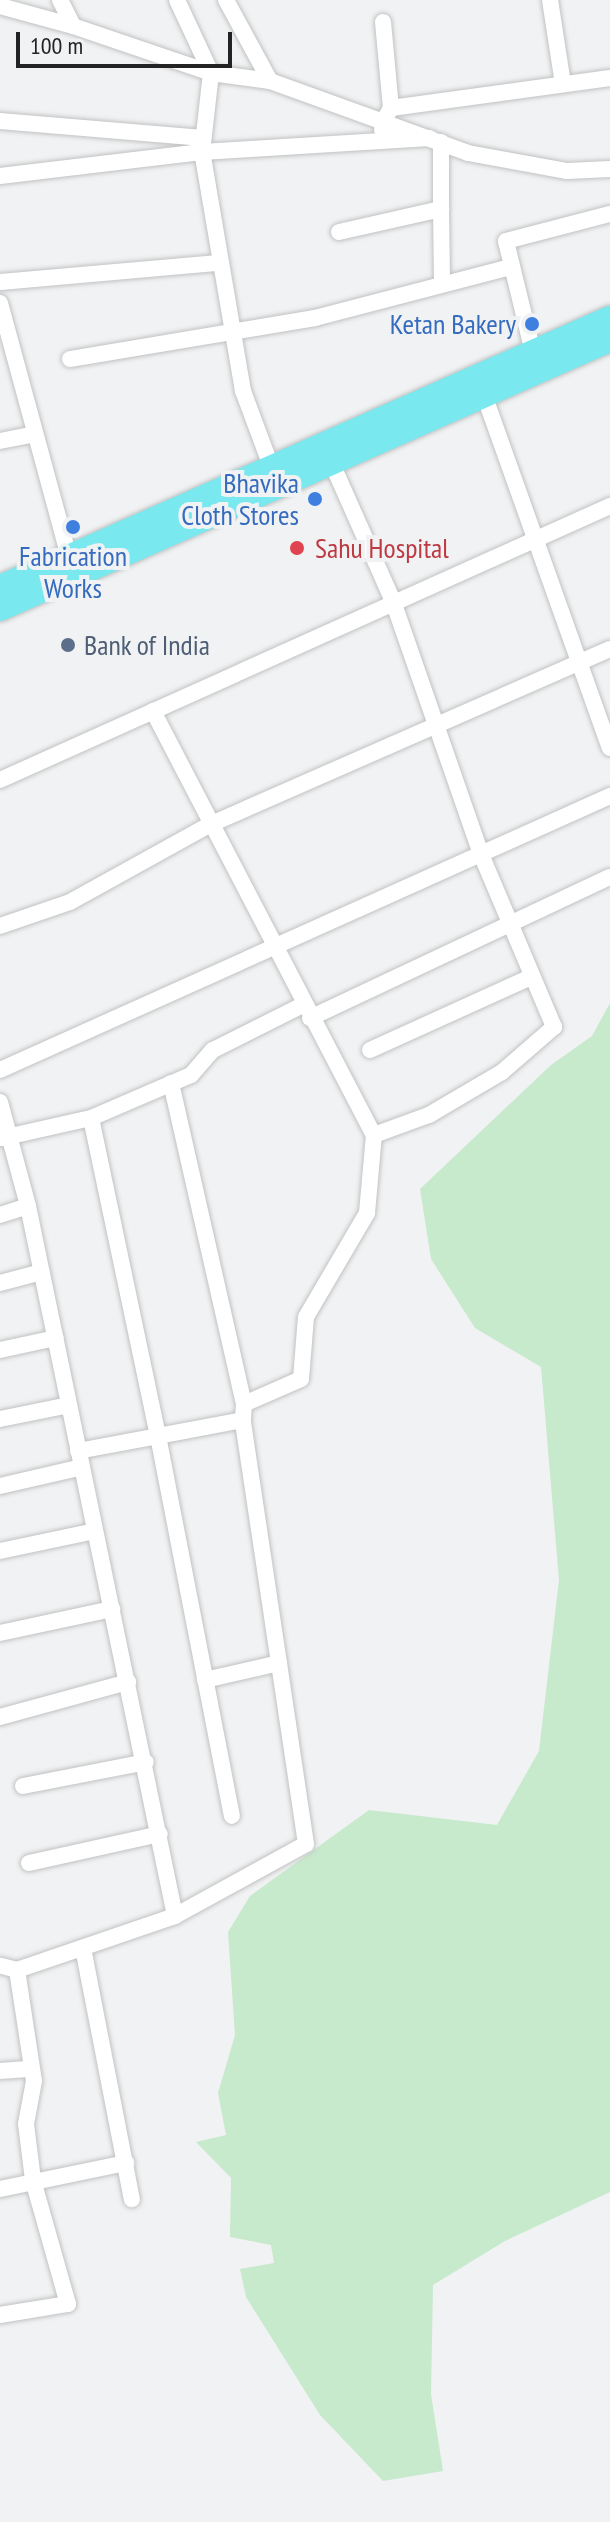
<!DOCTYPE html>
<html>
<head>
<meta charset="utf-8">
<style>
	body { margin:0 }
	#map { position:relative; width:610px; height:2522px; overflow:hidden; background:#f1f2f3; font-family:"PT Sans Narrow",sans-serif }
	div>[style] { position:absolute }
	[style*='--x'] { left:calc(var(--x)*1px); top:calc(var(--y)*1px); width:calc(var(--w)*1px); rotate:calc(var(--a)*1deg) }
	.green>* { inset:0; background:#c7e9cc }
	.roads { filter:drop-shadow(0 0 2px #c1c2c3) drop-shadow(0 0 2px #c1c2c3) }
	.street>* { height:16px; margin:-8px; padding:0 8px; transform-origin:8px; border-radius:8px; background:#fff }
	.primary>* { height:24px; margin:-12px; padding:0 12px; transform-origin:12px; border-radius:12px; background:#7ae8ef }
	.dots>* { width:22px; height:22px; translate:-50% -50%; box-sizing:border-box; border:4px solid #f1f2f3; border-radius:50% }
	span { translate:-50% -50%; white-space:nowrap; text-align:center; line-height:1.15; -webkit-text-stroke:8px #f1f2f3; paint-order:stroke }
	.shop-label { font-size:28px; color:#366cbe }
	.right { translate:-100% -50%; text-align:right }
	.health-label { font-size:28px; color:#be3a42 }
	.left { translate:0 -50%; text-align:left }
	.service-label { font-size:28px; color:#4e5e75 }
	.scale { position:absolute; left:16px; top:32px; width:216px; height:36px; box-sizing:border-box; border:4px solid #232324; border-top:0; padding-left:10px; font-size:24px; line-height:28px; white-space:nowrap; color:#232324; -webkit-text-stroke:6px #f1f2f3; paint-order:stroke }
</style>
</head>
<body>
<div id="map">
	<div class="green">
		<div style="clip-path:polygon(610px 1003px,610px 2192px,505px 2241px,433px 2285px,431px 2394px,443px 2471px,383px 2481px,320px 2415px,246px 2297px,240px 2269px,274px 2263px,271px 2245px,230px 2237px,231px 2178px,196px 2142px,226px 2135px,218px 2093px,235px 2035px,228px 1932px,250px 1896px,369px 1810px,497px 1825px,539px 1751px,559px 1580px,541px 1367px,475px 1328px,431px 1259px,420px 1189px,551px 1065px,592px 1036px)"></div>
	</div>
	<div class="roads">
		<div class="street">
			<div style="--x:60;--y:0;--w:29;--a:63"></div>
			<div style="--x:73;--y:26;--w:146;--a:18.8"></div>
			<div style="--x:177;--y:0;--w:81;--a:65"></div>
			<div style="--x:226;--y:0;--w:92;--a:61.5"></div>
			<div style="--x:270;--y:81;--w:120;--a:19.9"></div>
			<div style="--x:383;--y:122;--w:8;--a:97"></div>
			<div style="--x:550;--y:0;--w:85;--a:81.2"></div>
			<div style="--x:0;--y:6;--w:76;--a:15.3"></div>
			<div style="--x:383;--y:22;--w:86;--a:84.7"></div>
			<div style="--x:610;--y:78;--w:221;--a:172.2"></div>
			<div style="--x:391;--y:108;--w:16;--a:120"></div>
			<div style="--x:383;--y:122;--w:90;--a:20"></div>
			<div style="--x:468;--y:153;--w:101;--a:10.3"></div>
			<div style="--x:567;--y:171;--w:43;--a:-2.7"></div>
			<div style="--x:0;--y:121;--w:204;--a:4.8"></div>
			<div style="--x:0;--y:176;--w:203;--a:-6.8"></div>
			<div style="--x:202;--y:152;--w:80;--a:-83.5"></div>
			<div style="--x:211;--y:73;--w:60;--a:7.7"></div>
			<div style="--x:441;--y:209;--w:72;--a:89.2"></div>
			<div style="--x:339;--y:232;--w:105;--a:-12.7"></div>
			<div style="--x:441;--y:209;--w:67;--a:-90"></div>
			<div style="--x:0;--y:282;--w:220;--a:-5"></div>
			<div style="--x:0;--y:303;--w:263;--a:74.8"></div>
			<div style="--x:532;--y:348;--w:110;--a:-103.7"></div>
			<div style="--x:506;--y:241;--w:107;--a:-14.6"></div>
			<div style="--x:70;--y:359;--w:248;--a:-9.5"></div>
			<div style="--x:315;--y:318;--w:198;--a:-14.6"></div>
			<div style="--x:483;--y:392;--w:378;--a:70.4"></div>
			<div style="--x:0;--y:441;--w:33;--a:-11"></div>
			<div style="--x:275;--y:477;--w:92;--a:-110.4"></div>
			<div style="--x:243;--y:391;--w:242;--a:-99.7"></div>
			<div style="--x:202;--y:152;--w:228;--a:-3.5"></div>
			<div style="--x:153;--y:711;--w:478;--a:62.5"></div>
			<div style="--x:374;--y:1135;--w:59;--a:-20"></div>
			<div style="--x:429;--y:1115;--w:85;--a:-30.5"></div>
			<div style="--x:502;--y:1072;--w:69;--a:-40.9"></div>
			<div style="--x:554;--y:1027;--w:188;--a:-112.9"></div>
			<div style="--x:481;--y:854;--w:270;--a:-109.2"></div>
			<div style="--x:392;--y:599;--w:153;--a:-113.9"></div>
			<div style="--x:0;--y:780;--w:669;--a:-24.19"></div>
			<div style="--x:0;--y:926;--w:74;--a:-18.9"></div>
			<div style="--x:70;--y:902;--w:159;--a:-29"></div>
			<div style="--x:209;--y:825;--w:438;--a:-23.7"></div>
			<div style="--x:310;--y:1018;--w:331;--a:-25.2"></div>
			<div style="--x:370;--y:1050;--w:177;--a:-24.4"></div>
			<div style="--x:0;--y:1070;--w:669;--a:-24.19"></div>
			<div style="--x:171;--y:1083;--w:329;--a:77.2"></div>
			<div style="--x:244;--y:1404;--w:16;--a:94"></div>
			<div style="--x:243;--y:1420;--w:86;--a:169.3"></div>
			<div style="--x:158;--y:1436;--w:387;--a:79"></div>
			<div style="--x:0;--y:1102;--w:108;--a:74.9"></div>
			<div style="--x:28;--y:1206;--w:725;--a:78.3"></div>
			<div style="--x:2;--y:1138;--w:91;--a:-12.7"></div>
			<div style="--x:91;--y:1118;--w:109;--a:-23.3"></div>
			<div style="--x:191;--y:1075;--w:33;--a:-49"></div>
			<div style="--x:213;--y:1050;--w:101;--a:-26.6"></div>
			<div style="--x:0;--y:1215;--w:29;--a:-18"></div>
			<div style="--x:0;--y:1283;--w:43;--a:-14.7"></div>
			<div style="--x:0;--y:1350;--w:57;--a:-12.1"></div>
			<div style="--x:244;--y:1404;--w:62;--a:-23.7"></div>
			<div style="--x:301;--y:1379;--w:62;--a:-85.4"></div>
			<div style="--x:306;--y:1317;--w:121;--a:-59.6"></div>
			<div style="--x:367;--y:1213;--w:78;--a:-84.9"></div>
			<div style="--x:0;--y:1419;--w:70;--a:-11.5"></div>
			<div style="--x:78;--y:1451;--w:81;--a:-10.6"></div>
			<div style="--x:158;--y:1436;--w:325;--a:-101.9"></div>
			<div style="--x:0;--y:1486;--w:84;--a:-13"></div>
			<div style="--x:0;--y:1551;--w:97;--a:-11.9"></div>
			<div style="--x:0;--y:1633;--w:115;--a:-12.1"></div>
			<div style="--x:205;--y:1680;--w:76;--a:-12.9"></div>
			<div style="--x:0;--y:1717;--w:133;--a:-15.3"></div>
			<div style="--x:23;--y:1786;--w:125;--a:-11"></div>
			<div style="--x:29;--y:1863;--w:134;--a:-12.5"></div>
			<div style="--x:83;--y:1948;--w:256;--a:79"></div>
			<div style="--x:17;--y:1970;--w:167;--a:-18.9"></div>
			<div style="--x:175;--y:1916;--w:149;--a:-28.8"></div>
			<div style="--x:306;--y:1844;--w:429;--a:-98.5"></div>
			<div style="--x:0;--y:2071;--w:31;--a:-4"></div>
			<div style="--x:0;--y:2189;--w:129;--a:-11.7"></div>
			<div style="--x:0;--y:2315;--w:69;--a:-9.2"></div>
			<div style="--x:68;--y:2304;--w:129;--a:-105.8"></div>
			<div style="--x:33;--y:2180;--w:56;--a:-97.1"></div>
			<div style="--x:26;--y:2124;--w:44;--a:-79.5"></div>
			<div style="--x:34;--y:2081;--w:112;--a:-98.7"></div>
			<div style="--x:17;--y:1970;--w:16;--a:-165"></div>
		</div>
		<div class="primary">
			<div style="--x:0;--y:587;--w:667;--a:-23.8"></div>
			<div style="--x:0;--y:609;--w:667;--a:-23.8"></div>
		</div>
	</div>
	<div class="dots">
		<div style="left:532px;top:324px;background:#3f7fe0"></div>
		<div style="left:315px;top:499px;background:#3f7fe0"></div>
		<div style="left:73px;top:527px;background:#3f7fe0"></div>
		<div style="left:297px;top:548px;background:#e0444e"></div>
		<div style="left:68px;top:645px;background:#5c6f8a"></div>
	</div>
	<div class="shop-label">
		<span class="right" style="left:516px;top:324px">Ketan Bakery</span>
		<span class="right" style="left:299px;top:499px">Bhavika<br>Cloth Stores</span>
		<span style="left:73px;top:572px">Fabrication<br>Works</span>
	</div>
	<div class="health-label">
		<span class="left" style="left:315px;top:548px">Sahu Hospital</span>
	</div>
	<div class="service-label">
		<span class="left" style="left:84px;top:645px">Bank of India</span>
	</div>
	<div class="scale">100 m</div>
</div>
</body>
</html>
